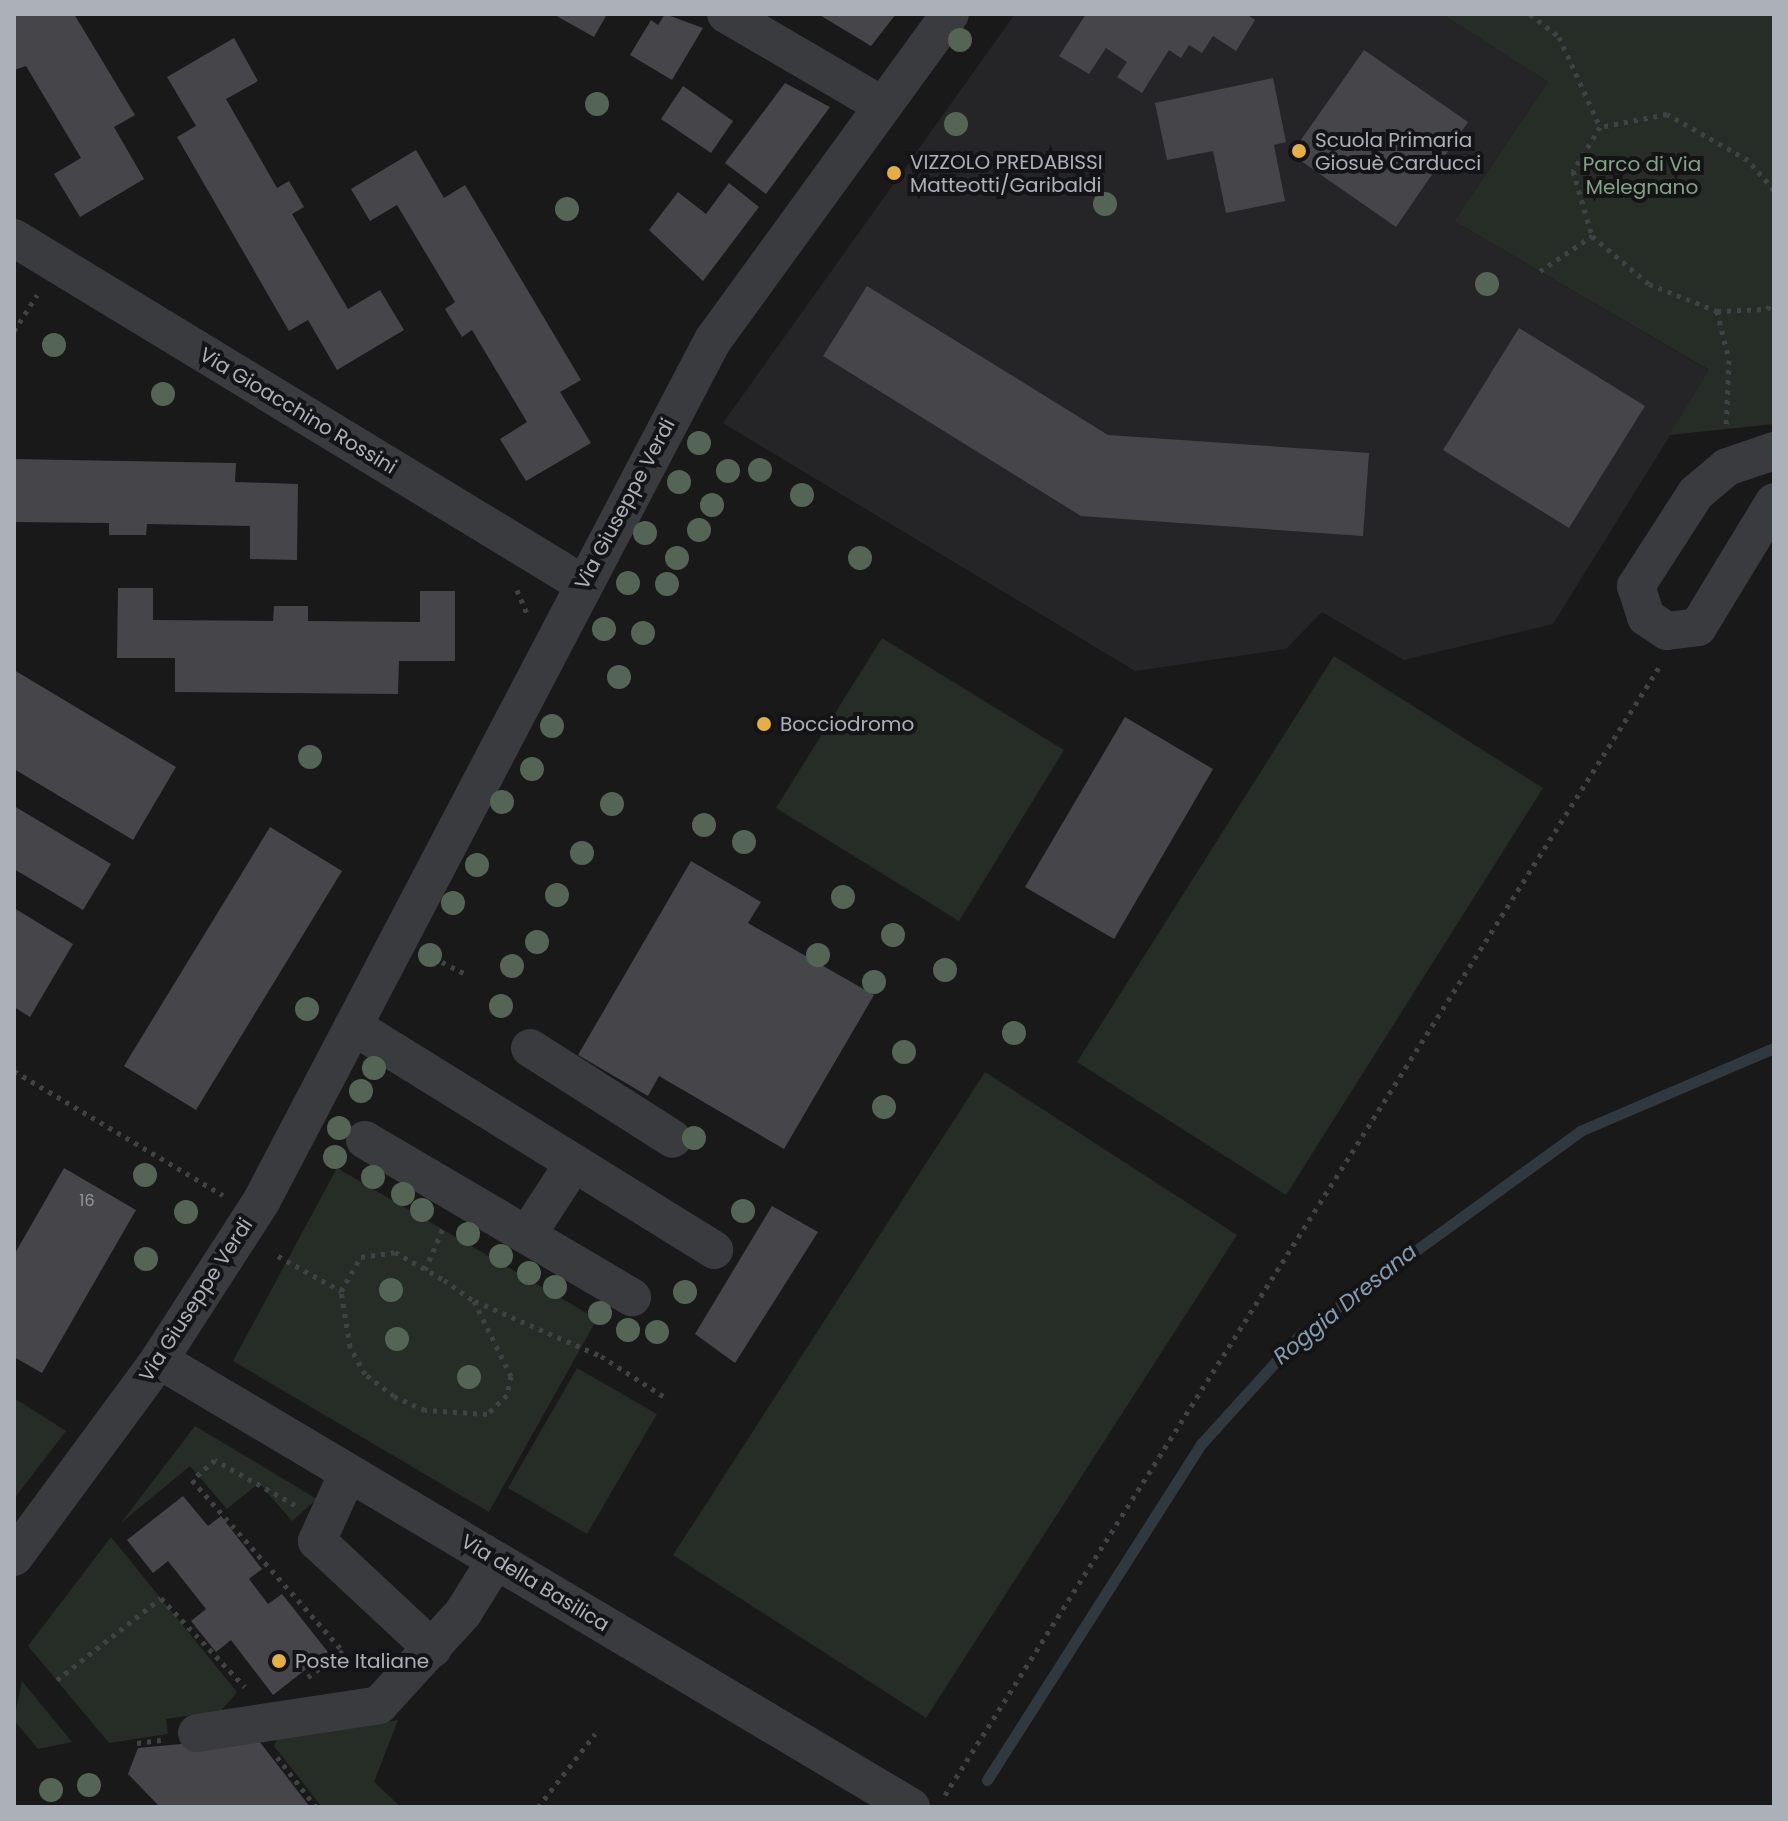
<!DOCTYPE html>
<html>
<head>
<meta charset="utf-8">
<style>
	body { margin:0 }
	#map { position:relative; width:1788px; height:1821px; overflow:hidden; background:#19191a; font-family:Poppins,sans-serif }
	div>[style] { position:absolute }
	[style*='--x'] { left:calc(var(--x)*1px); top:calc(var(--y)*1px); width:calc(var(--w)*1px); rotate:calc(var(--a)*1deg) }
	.built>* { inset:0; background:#252527 }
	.green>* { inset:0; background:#252d26 }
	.stream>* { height:11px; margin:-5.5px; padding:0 5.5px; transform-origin:5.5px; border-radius:5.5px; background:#313940 }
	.building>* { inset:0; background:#46464a }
	.path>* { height:5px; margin-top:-2.5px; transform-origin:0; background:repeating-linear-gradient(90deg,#404246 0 4px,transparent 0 10px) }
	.minor>* { height:38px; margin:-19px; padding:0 19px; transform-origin:19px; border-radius:19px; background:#3a3b3f }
	.trees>* { width:24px; height:24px; margin:-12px; border-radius:50%; background:#546555 }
	.dots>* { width:22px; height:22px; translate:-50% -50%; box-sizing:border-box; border:4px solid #141416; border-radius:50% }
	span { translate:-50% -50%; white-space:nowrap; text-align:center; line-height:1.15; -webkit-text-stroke:8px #141416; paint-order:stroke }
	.number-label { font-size:16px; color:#92969d }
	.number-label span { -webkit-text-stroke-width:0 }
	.poi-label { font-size:20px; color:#acb0b9 }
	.left { translate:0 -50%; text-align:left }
	.park-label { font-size:20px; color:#84a386 }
	.street-label { font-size:20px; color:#acb0b9 }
	.water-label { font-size:22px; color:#869db1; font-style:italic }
	.frame { position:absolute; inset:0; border:16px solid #acb0b9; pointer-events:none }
</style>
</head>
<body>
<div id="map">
	<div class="built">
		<div style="clip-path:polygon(1015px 14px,1442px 14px,1548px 82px,1454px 221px,1710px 371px,1553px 624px,1404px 660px,1322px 612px,1286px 649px,1135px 671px,723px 423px)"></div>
	</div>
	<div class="green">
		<div style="clip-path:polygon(1442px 14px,1774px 14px,1774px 424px,1669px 435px,1709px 370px,1454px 221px,1548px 82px)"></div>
		<div style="clip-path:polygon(882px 638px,1064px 750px,959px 921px,776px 808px)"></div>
		<div style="clip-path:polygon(1334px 656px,1543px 788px,1286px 1195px,1077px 1062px)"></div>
		<div style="clip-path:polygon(985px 1072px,1237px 1235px,926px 1718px,673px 1555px)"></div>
		<div style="clip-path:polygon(337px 1168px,597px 1319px,489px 1512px,233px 1361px)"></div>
		<div style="clip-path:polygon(577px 1368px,657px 1414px,587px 1534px,508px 1488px)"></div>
		<div style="clip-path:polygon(14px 1398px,66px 1431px,14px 1499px)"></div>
		<div style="clip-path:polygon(195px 1426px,317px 1499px,292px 1521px,259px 1483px,227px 1509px,190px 1466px,121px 1523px)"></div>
		<div style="clip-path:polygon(111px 1537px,237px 1692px,221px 1711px,166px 1719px,168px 1734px,109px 1743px,28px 1646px)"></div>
		<div style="clip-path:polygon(22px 1681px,72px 1742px,38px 1749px,14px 1720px)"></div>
		<div style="clip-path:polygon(398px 1720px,374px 1782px,401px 1807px,322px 1807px,274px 1746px,277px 1739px)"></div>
	</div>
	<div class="stream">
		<div style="--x:987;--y:1780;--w:400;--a:-57.5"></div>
		<div style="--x:1202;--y:1443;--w:147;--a:-47.8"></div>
		<div style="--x:1301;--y:1334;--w:345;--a:-36"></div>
		<div style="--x:1580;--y:1131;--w:211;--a:-23.2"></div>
	</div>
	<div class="building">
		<div style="clip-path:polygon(14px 14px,74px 14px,135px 115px,114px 127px,144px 179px,80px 217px,54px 174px,81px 158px,26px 66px,14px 70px)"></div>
		<div style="clip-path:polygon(553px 14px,607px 14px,594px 37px)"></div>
		<div style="clip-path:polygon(665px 14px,703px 28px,672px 80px,630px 55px,651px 20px,658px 25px)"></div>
		<div style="clip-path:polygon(818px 14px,896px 14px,871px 46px)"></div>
		<div style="clip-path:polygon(1086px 14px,1246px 14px,1255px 20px,1236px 51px,1213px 36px,1202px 53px,1189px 45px,1181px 58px,1169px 50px,1142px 93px,1117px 77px,1127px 62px,1106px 48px,1089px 74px,1059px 56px)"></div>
		<div style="clip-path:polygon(234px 38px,258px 81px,226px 99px,277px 188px,289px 181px,304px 207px,292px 214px,348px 309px,380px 290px,404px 330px,337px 370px,308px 320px,289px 331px,177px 137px,196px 126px,167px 77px)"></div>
		<div style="clip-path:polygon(1364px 50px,1468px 122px,1396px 227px,1291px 154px)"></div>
		<div style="clip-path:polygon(1273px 78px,1286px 142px,1274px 145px,1285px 201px,1226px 213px,1213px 151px,1167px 160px,1155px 103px)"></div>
		<div style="clip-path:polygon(785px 83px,830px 107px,766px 194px,725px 163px)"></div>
		<div style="clip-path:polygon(683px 86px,733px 121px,711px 153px,661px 119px)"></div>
		<div style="clip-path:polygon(416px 150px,444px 198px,465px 185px,581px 380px,560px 392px,591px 443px,526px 481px,500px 439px,527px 422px,472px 330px,462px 337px,445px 309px,455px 302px,397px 205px,370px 221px,351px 189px)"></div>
		<div style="clip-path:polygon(729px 183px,759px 207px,703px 281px,649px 230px,678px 192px,706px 214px)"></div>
		<div style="clip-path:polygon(867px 286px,1108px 435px,1369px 453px,1363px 536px,1081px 516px,823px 356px)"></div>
		<div style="clip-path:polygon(1519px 328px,1645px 406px,1569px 528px,1443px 450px)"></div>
		<div style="clip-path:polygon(14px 459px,236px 463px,235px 482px,298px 484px,297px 560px,250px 559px,250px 526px,147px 524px,146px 535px,109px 535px,109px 523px,14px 522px)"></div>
		<div style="clip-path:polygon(118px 588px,153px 588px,153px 620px,273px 621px,274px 606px,308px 606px,308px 621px,420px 622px,420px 591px,455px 591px,455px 661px,399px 661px,398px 694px,175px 692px,175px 658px,117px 658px)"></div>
		<div style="clip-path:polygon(14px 670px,176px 767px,133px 840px,14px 769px)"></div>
		<div style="clip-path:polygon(1125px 717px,1213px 769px,1114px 939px,1025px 887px)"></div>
		<div style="clip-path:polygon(14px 806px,111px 864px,83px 910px,14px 869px)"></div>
		<div style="clip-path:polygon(270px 827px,342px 871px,196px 1110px,124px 1066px)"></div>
		<div style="clip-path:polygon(691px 861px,761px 902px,748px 923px,874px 995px,784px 1149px,659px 1076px,648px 1096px,578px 1055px)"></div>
		<div style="clip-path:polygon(14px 908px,73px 944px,30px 1017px,14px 1007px)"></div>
		<div style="clip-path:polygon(64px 1168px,136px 1210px,42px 1373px,14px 1357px,14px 1255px)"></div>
		<div style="clip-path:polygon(772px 1206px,818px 1232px,735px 1363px,695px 1334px)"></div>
		<div style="clip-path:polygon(183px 1496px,208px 1526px,221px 1516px,262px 1569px,249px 1579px,268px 1604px,282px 1594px,328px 1652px,273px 1695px,231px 1640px,216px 1652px,191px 1621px,206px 1609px,168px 1561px,153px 1573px,127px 1540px)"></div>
		<div style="clip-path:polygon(256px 1737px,310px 1807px,160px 1807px,128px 1774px,138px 1748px)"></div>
	</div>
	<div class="path">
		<div style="--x:1530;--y:14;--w:37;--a:38"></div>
		<div style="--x:1559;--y:37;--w:99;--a:65.5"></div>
		<div style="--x:1774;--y:190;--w:40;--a:-131"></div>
		<div style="--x:1748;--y:160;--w:93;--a:-150.4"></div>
		<div style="--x:1667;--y:114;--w:68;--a:169"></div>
		<div style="--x:1600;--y:127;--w:52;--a:121.5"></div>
		<div style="--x:1573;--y:171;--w:68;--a:73.7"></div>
		<div style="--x:1592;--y:236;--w:75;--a:40.1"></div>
		<div style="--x:1649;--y:284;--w:73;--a:21.7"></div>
		<div style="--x:1717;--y:311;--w:50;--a:-2.3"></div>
		<div style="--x:1767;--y:309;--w:11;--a:-49"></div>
		<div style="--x:1540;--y:271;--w:63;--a:-33.9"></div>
		<div style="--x:1717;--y:311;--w:50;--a:76.2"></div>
		<div style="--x:1729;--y:360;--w:68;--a:92.5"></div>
		<div style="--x:14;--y:331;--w:43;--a:-57.4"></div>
		<div style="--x:517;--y:590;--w:26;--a:67"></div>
		<div style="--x:442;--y:962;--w:28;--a:27"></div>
		<div style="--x:14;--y:1071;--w:243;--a:30.7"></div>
		<div style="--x:278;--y:1256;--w:72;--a:29.1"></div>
		<div style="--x:341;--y:1291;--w:39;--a:-60"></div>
		<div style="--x:361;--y:1257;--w:34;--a:-8"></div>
		<div style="--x:395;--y:1252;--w:56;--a:29.7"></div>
		<div style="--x:444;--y:1280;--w:37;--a:35"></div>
		<div style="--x:474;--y:1301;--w:84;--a:63.7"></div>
		<div style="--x:511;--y:1376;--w:19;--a:102"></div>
		<div style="--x:507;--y:1395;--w:28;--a:136"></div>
		<div style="--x:487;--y:1414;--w:62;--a:-176.3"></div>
		<div style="--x:425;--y:1410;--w:34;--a:-156"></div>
		<div style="--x:394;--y:1396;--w:36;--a:-143"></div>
		<div style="--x:365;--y:1374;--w:31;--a:-119"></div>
		<div style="--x:350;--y:1347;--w:57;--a:-99.1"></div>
		<div style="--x:425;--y:1270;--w:46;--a:-66.8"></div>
		<div style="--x:475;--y:1301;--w:137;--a:23.6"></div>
		<div style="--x:601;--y:1356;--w:74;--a:32.8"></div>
		<div style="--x:295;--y:1505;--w:92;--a:-150.6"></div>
		<div style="--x:215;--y:1460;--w:30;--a:139"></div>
		<div style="--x:192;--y:1480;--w:228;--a:48.6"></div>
		<div style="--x:343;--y:1651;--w:44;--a:143.4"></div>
		<div style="--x:57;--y:1680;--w:132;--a:-38.3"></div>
		<div style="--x:161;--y:1598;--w:122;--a:46.7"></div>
		<div style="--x:137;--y:1743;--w:24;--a:-7"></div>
		<div style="--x:277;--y:1757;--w:63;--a:52"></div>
		<div style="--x:945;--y:1795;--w:1339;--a:-57.66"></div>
		<div style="--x:538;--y:1807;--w:93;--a:-52"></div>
	</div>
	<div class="minor">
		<div style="--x:726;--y:14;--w:181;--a:30.3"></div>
		<div style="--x:14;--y:238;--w:666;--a:31.3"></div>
		<div style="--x:1774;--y:451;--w:50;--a:161.2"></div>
		<div style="--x:1727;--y:467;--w:40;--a:140"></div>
		<div style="--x:1696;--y:493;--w:111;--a:122.8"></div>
		<div style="--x:1636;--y:586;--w:33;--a:72"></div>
		<div style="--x:1646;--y:617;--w:25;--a:34"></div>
		<div style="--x:1667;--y:631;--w:31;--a:-7"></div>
		<div style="--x:1698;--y:627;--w:146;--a:-58.7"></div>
		<div style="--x:353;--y:1026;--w:425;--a:31.8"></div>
		<div style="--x:530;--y:1048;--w:169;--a:32.5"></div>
		<div style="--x:365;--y:1140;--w:310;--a:30.5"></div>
		<div style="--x:527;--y:1235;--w:86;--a:-56.9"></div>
		<div style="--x:159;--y:1360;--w:875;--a:30.73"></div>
		<div style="--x:348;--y:1473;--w:75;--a:114.5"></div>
		<div style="--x:317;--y:1541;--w:158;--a:43"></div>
		<div style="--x:14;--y:1557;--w:245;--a:-53.6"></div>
		<div style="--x:159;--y:1360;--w:190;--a:-57.2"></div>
		<div style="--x:262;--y:1200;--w:971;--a:-62.33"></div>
		<div style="--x:713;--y:340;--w:403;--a:-54"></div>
		<div style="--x:197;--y:1733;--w:184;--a:-8.7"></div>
		<div style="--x:379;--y:1705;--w:125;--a:-47.6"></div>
		<div style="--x:463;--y:1613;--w:62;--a:-58.1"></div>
	</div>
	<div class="trees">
		<div style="left:960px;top:40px"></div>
		<div style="left:597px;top:104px"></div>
		<div style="left:956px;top:124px"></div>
		<div style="left:1105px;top:204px"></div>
		<div style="left:567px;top:209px"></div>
		<div style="left:1487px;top:284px"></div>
		<div style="left:54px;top:345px"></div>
		<div style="left:163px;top:394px"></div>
		<div style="left:699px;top:443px"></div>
		<div style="left:760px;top:470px"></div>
		<div style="left:728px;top:471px"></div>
		<div style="left:679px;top:482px"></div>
		<div style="left:802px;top:495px"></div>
		<div style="left:712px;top:505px"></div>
		<div style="left:699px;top:530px"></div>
		<div style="left:645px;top:533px"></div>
		<div style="left:677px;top:558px"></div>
		<div style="left:860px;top:558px"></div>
		<div style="left:628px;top:583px"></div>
		<div style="left:667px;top:584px"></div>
		<div style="left:604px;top:629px"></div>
		<div style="left:643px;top:633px"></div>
		<div style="left:619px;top:677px"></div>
		<div style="left:552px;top:726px"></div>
		<div style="left:310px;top:757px"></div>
		<div style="left:532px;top:769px"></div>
		<div style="left:502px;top:802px"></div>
		<div style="left:612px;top:804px"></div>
		<div style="left:704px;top:825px"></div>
		<div style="left:744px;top:842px"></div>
		<div style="left:582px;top:853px"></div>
		<div style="left:477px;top:865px"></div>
		<div style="left:557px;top:895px"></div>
		<div style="left:843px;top:897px"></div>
		<div style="left:453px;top:903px"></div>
		<div style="left:893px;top:935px"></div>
		<div style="left:537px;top:942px"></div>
		<div style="left:430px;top:955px"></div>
		<div style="left:818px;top:955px"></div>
		<div style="left:512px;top:966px"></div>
		<div style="left:945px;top:970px"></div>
		<div style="left:874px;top:982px"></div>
		<div style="left:501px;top:1006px"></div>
		<div style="left:307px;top:1009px"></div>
		<div style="left:1014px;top:1033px"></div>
		<div style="left:904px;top:1052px"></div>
		<div style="left:374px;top:1068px"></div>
		<div style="left:361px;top:1091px"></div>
		<div style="left:884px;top:1107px"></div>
		<div style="left:339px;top:1128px"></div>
		<div style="left:694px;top:1138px"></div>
		<div style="left:335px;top:1157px"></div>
		<div style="left:145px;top:1175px"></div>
		<div style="left:373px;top:1177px"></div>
		<div style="left:403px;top:1194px"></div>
		<div style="left:422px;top:1210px"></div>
		<div style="left:743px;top:1211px"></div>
		<div style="left:186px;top:1212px"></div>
		<div style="left:468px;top:1234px"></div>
		<div style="left:501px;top:1256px"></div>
		<div style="left:146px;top:1259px"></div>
		<div style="left:529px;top:1273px"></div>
		<div style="left:555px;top:1287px"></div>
		<div style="left:391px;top:1290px"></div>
		<div style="left:685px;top:1292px"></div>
		<div style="left:600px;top:1313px"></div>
		<div style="left:628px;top:1330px"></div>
		<div style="left:657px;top:1332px"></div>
		<div style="left:397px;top:1339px"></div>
		<div style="left:469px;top:1377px"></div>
		<div style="left:89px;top:1785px"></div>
		<div style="left:51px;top:1790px"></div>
	</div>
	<div class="dots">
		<div style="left:1299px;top:151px;background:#e5af46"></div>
		<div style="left:894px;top:173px;background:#e5af46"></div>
		<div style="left:764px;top:724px;background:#e5af46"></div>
		<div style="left:279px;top:1661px;background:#e5af46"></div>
	</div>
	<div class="number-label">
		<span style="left:87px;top:1201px">16</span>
	</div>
	<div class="poi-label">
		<span class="left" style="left:1315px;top:152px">Scuola Primaria<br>Giosuè Carducci</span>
		<span class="left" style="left:910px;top:174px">VIZZOLO PREDABISSI<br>Matteotti/Garibaldi</span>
		<span class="left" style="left:780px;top:724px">Bocciodromo</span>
		<span class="left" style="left:295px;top:1661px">Poste Italiane</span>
	</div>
	<div class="park-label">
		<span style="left:1642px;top:176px">Parco di Via<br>Melegnano</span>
	</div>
	<div class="street-label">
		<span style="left:298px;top:411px;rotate:31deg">Via Gioacchino Rossini</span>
		<span style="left:625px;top:504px;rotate:-62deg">Via Giuseppe Verdi</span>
		<span style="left:196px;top:1300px;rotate:-57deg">Via Giuseppe Verdi</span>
		<span style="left:535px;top:1583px;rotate:31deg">Via della Basilica</span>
	</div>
	<div class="water-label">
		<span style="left:1345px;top:1304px;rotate:-39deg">Roggia Dresana</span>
	</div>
	<div class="frame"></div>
</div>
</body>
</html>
